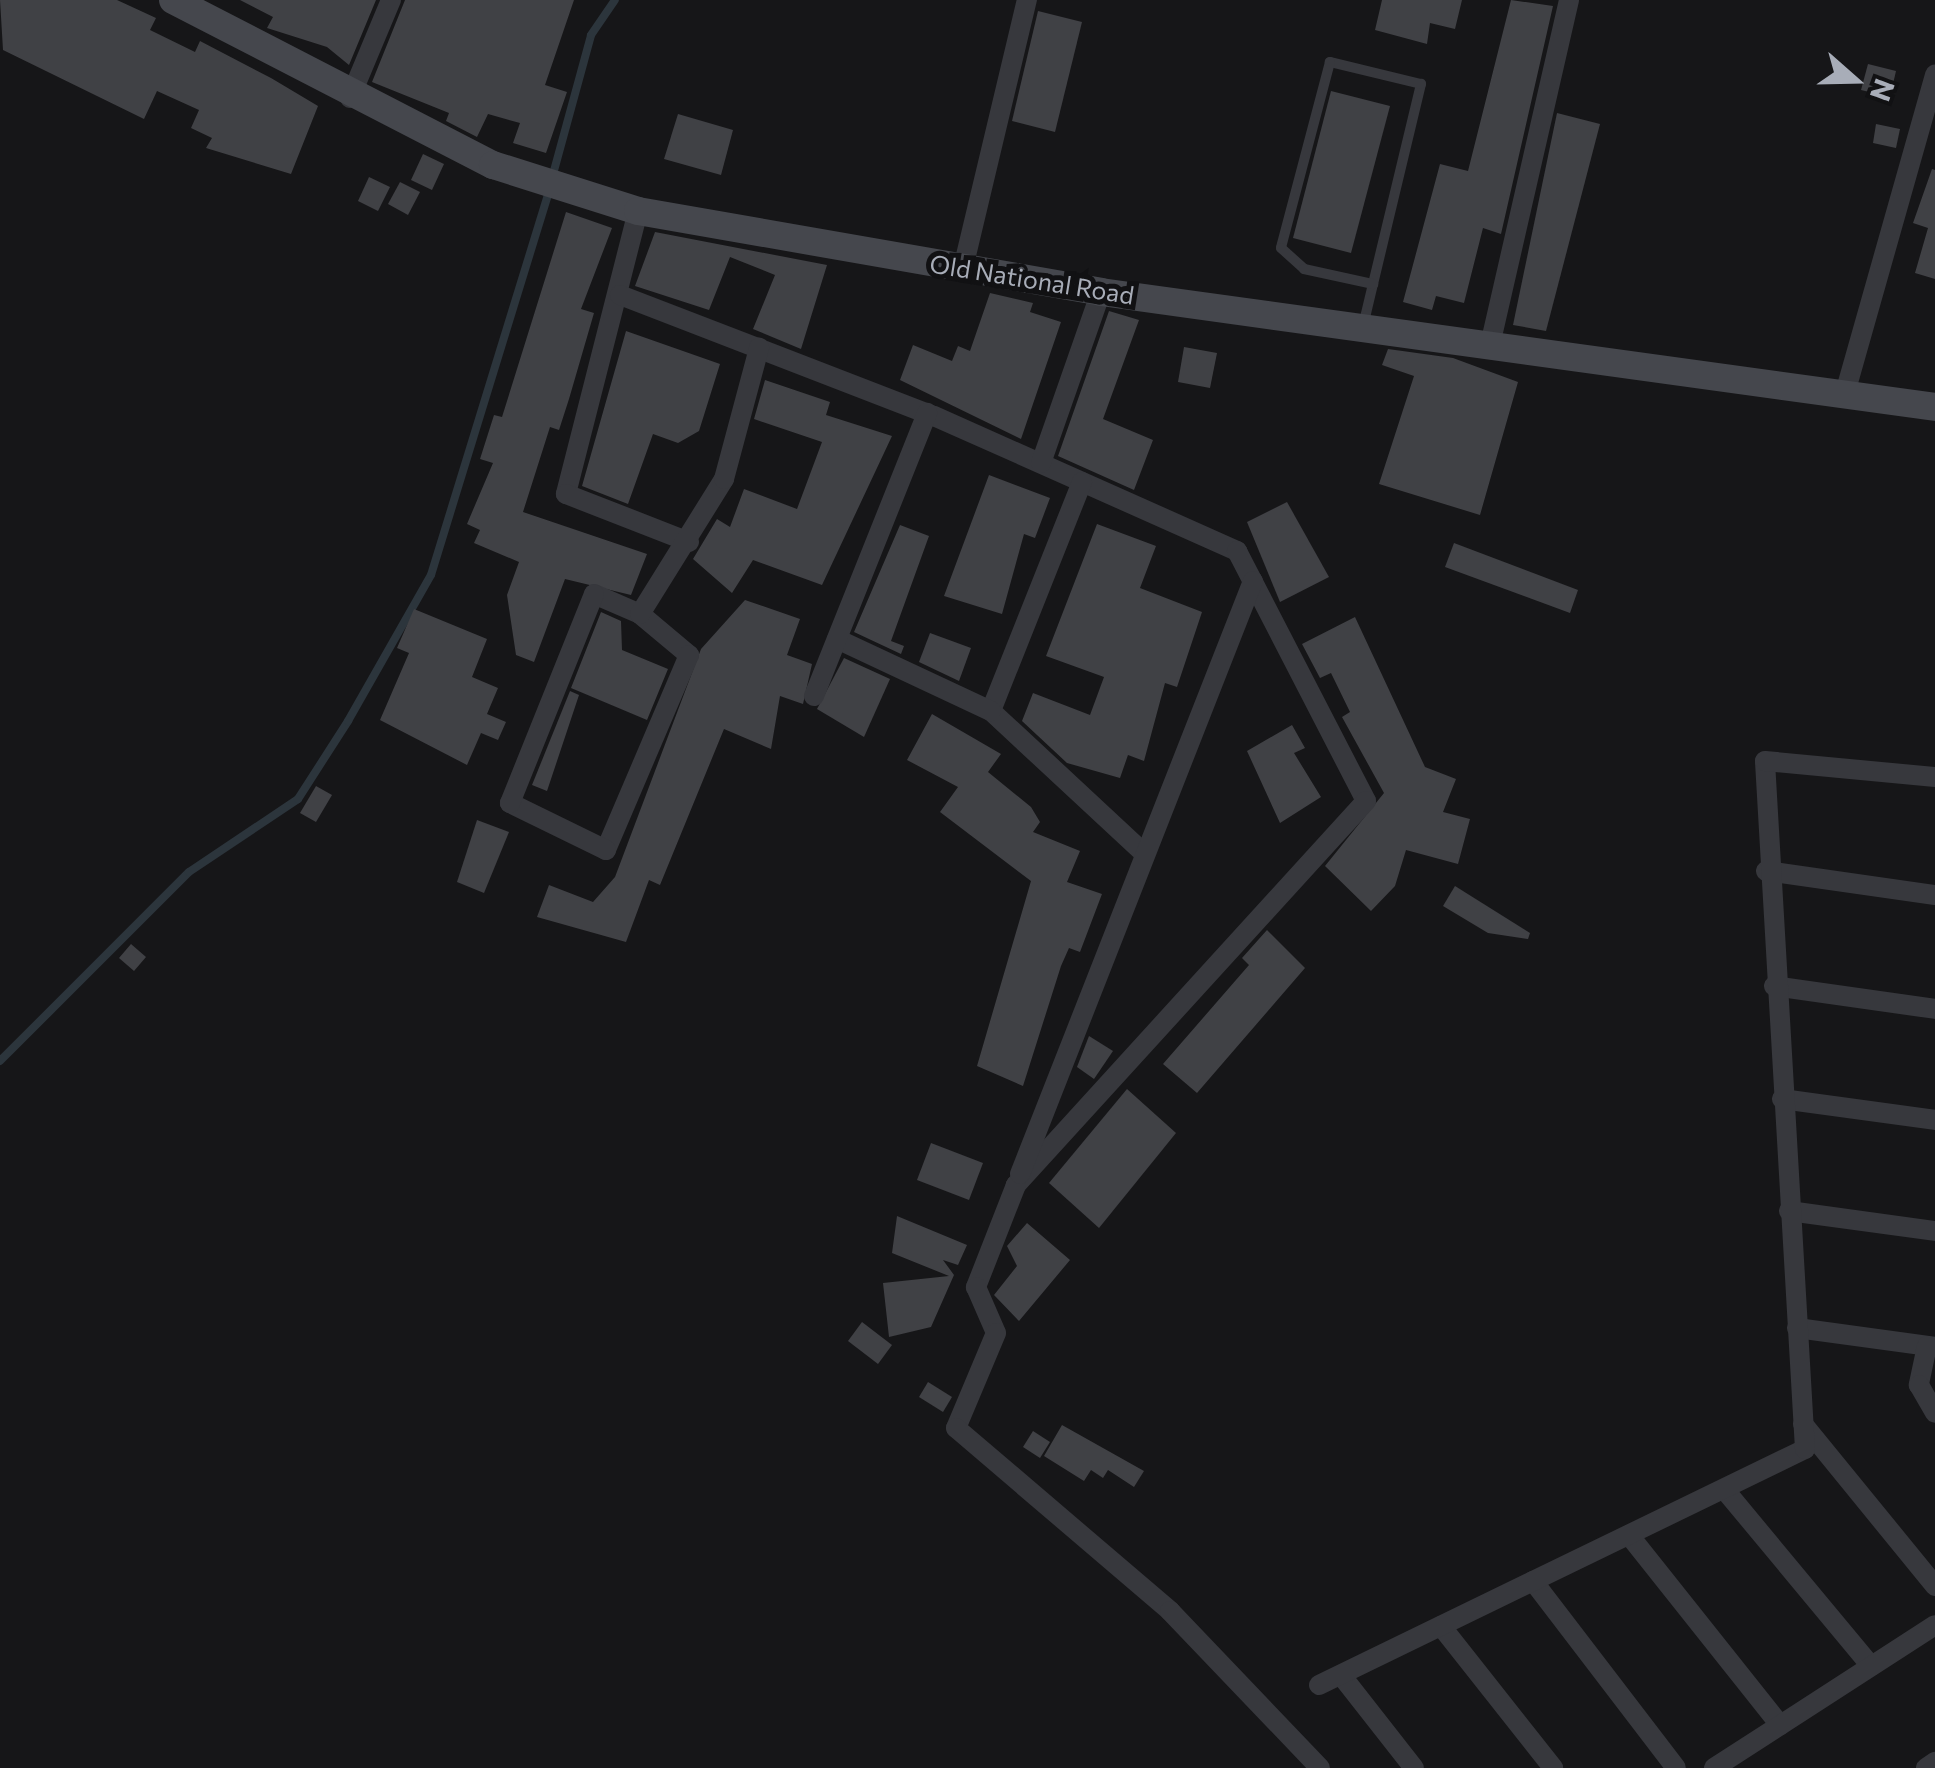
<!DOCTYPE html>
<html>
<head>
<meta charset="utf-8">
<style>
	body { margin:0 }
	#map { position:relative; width:1935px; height:1768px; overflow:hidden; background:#161618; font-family:Commissioner,sans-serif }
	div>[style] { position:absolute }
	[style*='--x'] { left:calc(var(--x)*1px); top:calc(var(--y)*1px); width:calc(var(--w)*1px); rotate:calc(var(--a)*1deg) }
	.stream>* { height:8px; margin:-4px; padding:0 4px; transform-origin:4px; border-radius:4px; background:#2c353c }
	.building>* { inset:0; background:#404145 }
	.lane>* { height:10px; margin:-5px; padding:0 5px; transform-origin:5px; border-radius:5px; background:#37383d }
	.street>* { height:20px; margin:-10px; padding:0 10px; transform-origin:10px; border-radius:10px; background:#37383d }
	.secondary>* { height:28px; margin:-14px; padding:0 14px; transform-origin:14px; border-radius:14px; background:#45474d }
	span { translate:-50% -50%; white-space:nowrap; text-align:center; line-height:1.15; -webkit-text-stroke:10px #111113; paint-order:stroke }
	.street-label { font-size:25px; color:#a8adb8 }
	.north { position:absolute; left:1805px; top:30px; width:100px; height:100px; -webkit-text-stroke:8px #111113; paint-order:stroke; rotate:110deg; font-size:28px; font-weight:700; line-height:40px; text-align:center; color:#a8adb8 }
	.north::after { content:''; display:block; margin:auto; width:35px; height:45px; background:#a8adb8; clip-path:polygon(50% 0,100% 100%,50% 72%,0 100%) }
</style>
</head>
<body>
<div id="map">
	<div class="stream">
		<div style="--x:552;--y:178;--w:148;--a:-74.7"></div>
		<div style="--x:591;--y:35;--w:42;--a:-55.6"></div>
		<div style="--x:0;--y:1061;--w:267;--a:-45"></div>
		<div style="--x:189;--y:872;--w:131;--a:-33.8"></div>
		<div style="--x:298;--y:799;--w:93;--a:-57.3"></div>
		<div style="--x:348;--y:721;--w:168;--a:-60.4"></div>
		<div style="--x:431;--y:575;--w:402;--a:-72.9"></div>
	</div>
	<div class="building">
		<div style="clip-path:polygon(0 0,117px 0,156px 18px,150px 30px,195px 52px,200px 41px,271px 78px,318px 106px,291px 174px,206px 148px,212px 138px,191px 128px,199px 110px,157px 91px,144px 119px,3px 50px)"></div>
		<div style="clip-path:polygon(240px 0,376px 0,349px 65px,327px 47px,267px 28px,273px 17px)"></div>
		<div style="clip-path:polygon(405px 0,574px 0,545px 85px,567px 92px,546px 153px,513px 143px,520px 123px,488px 114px,477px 137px,446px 121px,449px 113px,372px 82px)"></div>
		<div style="clip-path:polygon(1382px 0,1462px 0,1455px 29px,1430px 23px,1427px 44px,1375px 30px)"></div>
		<div style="clip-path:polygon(1511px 0,1553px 6px,1501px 234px,1483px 228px,1464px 303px,1436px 296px,1432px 310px,1403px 302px,1440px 164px,1468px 171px)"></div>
		<div style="clip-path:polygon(1038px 11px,1082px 22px,1055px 132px,1012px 121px)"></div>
		<div style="clip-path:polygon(1868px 64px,1896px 71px,1890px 97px,1861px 90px)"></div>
		<div style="clip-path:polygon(1331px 91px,1390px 106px,1351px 253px,1293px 238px)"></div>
		<div style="clip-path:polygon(1557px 113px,1600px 124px,1546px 331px,1513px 325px)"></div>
		<div style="clip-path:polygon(678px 114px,733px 130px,721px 175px,664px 159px)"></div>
		<div style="clip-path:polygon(1876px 124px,1900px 129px,1896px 148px,1873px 143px)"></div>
		<div style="clip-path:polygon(423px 154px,444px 164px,432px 190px,411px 180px)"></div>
		<div style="clip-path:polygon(1932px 169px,1935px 170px,1935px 279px,1915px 273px,1928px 228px,1913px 223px)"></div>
		<div style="clip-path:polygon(369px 177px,390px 187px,378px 211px,358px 201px)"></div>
		<div style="clip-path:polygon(400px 182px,420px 192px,408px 215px,388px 204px)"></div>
		<div style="clip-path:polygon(566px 212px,612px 228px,581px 309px,594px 313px,569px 399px,559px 430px,550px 427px,523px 512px,647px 554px,631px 595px,565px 579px,534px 662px,516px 655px,507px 595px,519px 562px,474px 543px,480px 530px,467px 524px,493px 463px,480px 459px,494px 415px,502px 417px)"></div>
		<div style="clip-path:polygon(655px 232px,827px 265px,801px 349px,753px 329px,775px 275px,730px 257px,709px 310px,635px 286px)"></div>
		<div style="clip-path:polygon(990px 293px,1033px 303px,1030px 312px,1061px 322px,1021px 439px,900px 380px,913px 345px,952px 361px,958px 346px,970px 351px)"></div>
		<div style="clip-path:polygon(1109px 311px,1139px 320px,1103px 419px,1153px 440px,1134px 490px,1058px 456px)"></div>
		<div style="clip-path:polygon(626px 331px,720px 364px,699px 431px,678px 443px,653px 434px,628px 504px,582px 486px)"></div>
		<div style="clip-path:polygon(1184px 347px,1217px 353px,1210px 388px,1178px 382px)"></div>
		<div style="clip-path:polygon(1388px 349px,1453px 358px,1518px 382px,1480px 515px,1379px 484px,1414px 376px,1382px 365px)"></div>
		<div style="clip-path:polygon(765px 380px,830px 402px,826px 415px,892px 436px,822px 585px,753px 560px,732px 593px,693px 559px,717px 519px,730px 527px,744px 489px,797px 509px,822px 442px,754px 419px)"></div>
		<div style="clip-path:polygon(989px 475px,1050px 498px,1035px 538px,1024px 534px,1002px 614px,944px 596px)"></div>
		<div style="clip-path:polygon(1287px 502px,1329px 577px,1280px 602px,1247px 522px)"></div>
		<div style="clip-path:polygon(1097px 524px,1156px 546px,1140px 588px,1202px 612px,1177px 687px,1165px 683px,1144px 761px,1128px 755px,1120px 778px,1067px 763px,1022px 721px,1033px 693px,1090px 715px,1104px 677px,1046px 656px)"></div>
		<div style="clip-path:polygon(900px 525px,929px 536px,891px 641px,904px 646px,901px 654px,854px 632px)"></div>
		<div style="clip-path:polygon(1454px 543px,1578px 590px,1570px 613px,1445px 567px)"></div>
		<div style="clip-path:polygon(745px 600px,800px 619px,787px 655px,812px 664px,803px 704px,780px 696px,771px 749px,724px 729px,660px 885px,649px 880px,626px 942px,537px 917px,549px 885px,593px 902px,615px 877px,701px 649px)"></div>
		<div style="clip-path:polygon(414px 609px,487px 639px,472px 677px,498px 688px,487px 714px,506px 722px,498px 740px,481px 733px,467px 765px,380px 720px,409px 653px,397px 648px)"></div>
		<div style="clip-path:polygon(601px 612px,621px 621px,622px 650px,668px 669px,647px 720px,571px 688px)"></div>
		<div style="clip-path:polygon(1355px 617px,1425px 767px,1456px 779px,1443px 812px,1470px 819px,1458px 864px,1406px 850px,1395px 886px,1371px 911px,1325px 866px,1384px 793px,1342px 717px,1350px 712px,1331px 673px,1320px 678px,1302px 644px)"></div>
		<div style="clip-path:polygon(930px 633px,971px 648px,959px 681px,919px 662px)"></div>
		<div style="clip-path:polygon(844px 658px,890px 679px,864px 737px,817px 709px)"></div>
		<div style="clip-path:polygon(570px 691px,579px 695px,547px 791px,532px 785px)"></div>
		<div style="clip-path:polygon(932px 714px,1001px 754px,988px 772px,1031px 807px,1040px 822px,1033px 832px,1080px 851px,1067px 882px,1102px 894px,1080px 952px,1069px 948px,1061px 966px,1023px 1086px,977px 1066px,1031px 881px,940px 812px,958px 787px,907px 760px)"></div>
		<div style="clip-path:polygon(1292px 725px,1305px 748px,1294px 753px,1321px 797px,1280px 823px,1247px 751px)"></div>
		<div style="clip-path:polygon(316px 786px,332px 795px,316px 822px,300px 813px)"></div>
		<div style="clip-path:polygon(477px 820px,509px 832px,484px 893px,457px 882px)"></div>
		<div style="clip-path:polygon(1455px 886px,1530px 933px,1528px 939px,1488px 933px,1443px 906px)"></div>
		<div style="clip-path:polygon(1267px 930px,1305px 968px,1197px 1093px,1163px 1064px,1249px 965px,1242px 958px)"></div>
		<div style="clip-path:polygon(131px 944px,146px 957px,134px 971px,119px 958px)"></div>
		<div style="clip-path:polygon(1089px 1036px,1113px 1051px,1094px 1079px,1077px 1067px)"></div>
		<div style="clip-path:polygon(1127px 1089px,1176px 1133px,1099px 1228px,1049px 1183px)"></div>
		<div style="clip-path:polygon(931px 1143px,983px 1163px,969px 1200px,917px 1180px)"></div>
		<div style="clip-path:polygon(897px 1216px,967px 1245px,958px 1265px,943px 1260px,954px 1275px,931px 1327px,889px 1337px,883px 1283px,949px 1276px,892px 1253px)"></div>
		<div style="clip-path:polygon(1027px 1223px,1070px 1260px,1019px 1321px,994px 1295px,1017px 1266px,1007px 1246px)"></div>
		<div style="clip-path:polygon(862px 1322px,892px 1345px,878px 1364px,848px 1341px)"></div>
		<div style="clip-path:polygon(928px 1382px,952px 1397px,943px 1412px,919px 1397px)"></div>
		<div style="clip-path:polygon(1062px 1425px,1144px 1471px,1134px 1487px,1108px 1470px,1103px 1478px,1091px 1470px,1084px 1481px,1044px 1456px)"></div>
		<div style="clip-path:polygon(1033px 1431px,1050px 1442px,1040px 1458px,1023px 1447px)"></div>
	</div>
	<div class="lane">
		<div style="--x:1363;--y:326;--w:43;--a:-76.6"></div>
		<div style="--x:1373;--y:284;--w:206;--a:-76.5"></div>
		<div style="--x:1421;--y:84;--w:94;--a:-166.4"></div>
		<div style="--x:1330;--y:62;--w:192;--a:104.8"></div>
		<div style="--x:1281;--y:248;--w:31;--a:42"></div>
		<div style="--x:1304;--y:269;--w:71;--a:12.3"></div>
	</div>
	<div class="street">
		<div style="--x:350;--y:98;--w:106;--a:-67.3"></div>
		<div style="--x:638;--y:211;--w:292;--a:104.3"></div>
		<div style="--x:566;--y:494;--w:132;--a:21.3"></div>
		<div style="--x:963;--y:268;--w:276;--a:-76.6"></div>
		<div style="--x:620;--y:295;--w:337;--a:21.1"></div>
		<div style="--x:934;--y:416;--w:332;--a:24"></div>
		<div style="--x:1237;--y:551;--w:281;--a:62.7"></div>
		<div style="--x:1366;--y:801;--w:520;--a:132.35"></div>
		<div style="--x:1016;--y:1185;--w:110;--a:111.4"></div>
		<div style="--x:976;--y:1287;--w:50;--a:66.5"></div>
		<div style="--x:996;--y:1333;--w:103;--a:112.8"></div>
		<div style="--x:956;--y:1428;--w:282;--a:40.5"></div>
		<div style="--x:1170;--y:1611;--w:217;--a:46.3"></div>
		<div style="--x:1490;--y:345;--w:354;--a:-77.1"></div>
		<div style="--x:1845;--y:393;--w:331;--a:-74.2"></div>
		<div style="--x:1041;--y:463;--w:181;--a:-70.7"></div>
		<div style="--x:1082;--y:482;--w:246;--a:111.7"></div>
		<div style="--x:991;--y:711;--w:210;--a:42.9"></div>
		<div style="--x:594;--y:594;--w:50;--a:23.5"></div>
		<div style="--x:640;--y:614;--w:64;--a:39.9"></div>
		<div style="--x:689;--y:655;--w:212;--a:113.1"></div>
		<div style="--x:606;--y:850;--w:107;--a:-153.9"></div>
		<div style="--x:510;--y:803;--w:225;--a:-68.1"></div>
		<div style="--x:640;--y:614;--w:159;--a:-58.1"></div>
		<div style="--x:724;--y:479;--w:136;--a:-75"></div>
		<div style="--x:837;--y:639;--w:170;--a:25.1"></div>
		<div style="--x:814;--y:696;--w:305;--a:-68.2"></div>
		<div style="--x:1766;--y:871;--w:171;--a:8.1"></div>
		<div style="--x:1774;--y:986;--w:163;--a:8.1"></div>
		<div style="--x:1782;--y:1099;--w:154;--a:7.8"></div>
		<div style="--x:1020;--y:1174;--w:637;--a:-68.55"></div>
		<div style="--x:1789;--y:1211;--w:147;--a:7.8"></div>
		<div style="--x:1797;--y:1328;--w:139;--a:7.8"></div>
		<div style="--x:1927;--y:1346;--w:40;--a:102"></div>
		<div style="--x:1919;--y:1385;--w:32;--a:60"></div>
		<div style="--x:1803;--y:1424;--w:209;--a:50.8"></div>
		<div style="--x:1724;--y:1489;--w:230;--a:50.3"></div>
		<div style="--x:1629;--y:1535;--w:243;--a:51.5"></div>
		<div style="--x:1533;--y:1581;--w:235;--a:52.6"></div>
		<div style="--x:1441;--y:1626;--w:181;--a:51.7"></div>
		<div style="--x:1341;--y:1675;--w:118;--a:51.9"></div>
		<div style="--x:1319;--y:1685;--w:540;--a:-25.9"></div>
		<div style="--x:1805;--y:1449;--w:689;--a:-93.33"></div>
		<div style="--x:1765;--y:761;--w:171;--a:5.4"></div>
		<div style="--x:1714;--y:1768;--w:263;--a:-32.9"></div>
		<div style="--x:1926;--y:1768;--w:11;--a:-34"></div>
	</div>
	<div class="secondary">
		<div style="--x:173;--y:0;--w:360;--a:27.3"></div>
		<div style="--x:493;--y:165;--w:152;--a:17.6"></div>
		<div style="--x:638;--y:211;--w:470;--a:9.9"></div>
		<div style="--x:1101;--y:292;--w:842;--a:7.85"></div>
	</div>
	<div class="street-label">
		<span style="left:1032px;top:279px;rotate:9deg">Old National Road</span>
	</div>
	<div class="north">N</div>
</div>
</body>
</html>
